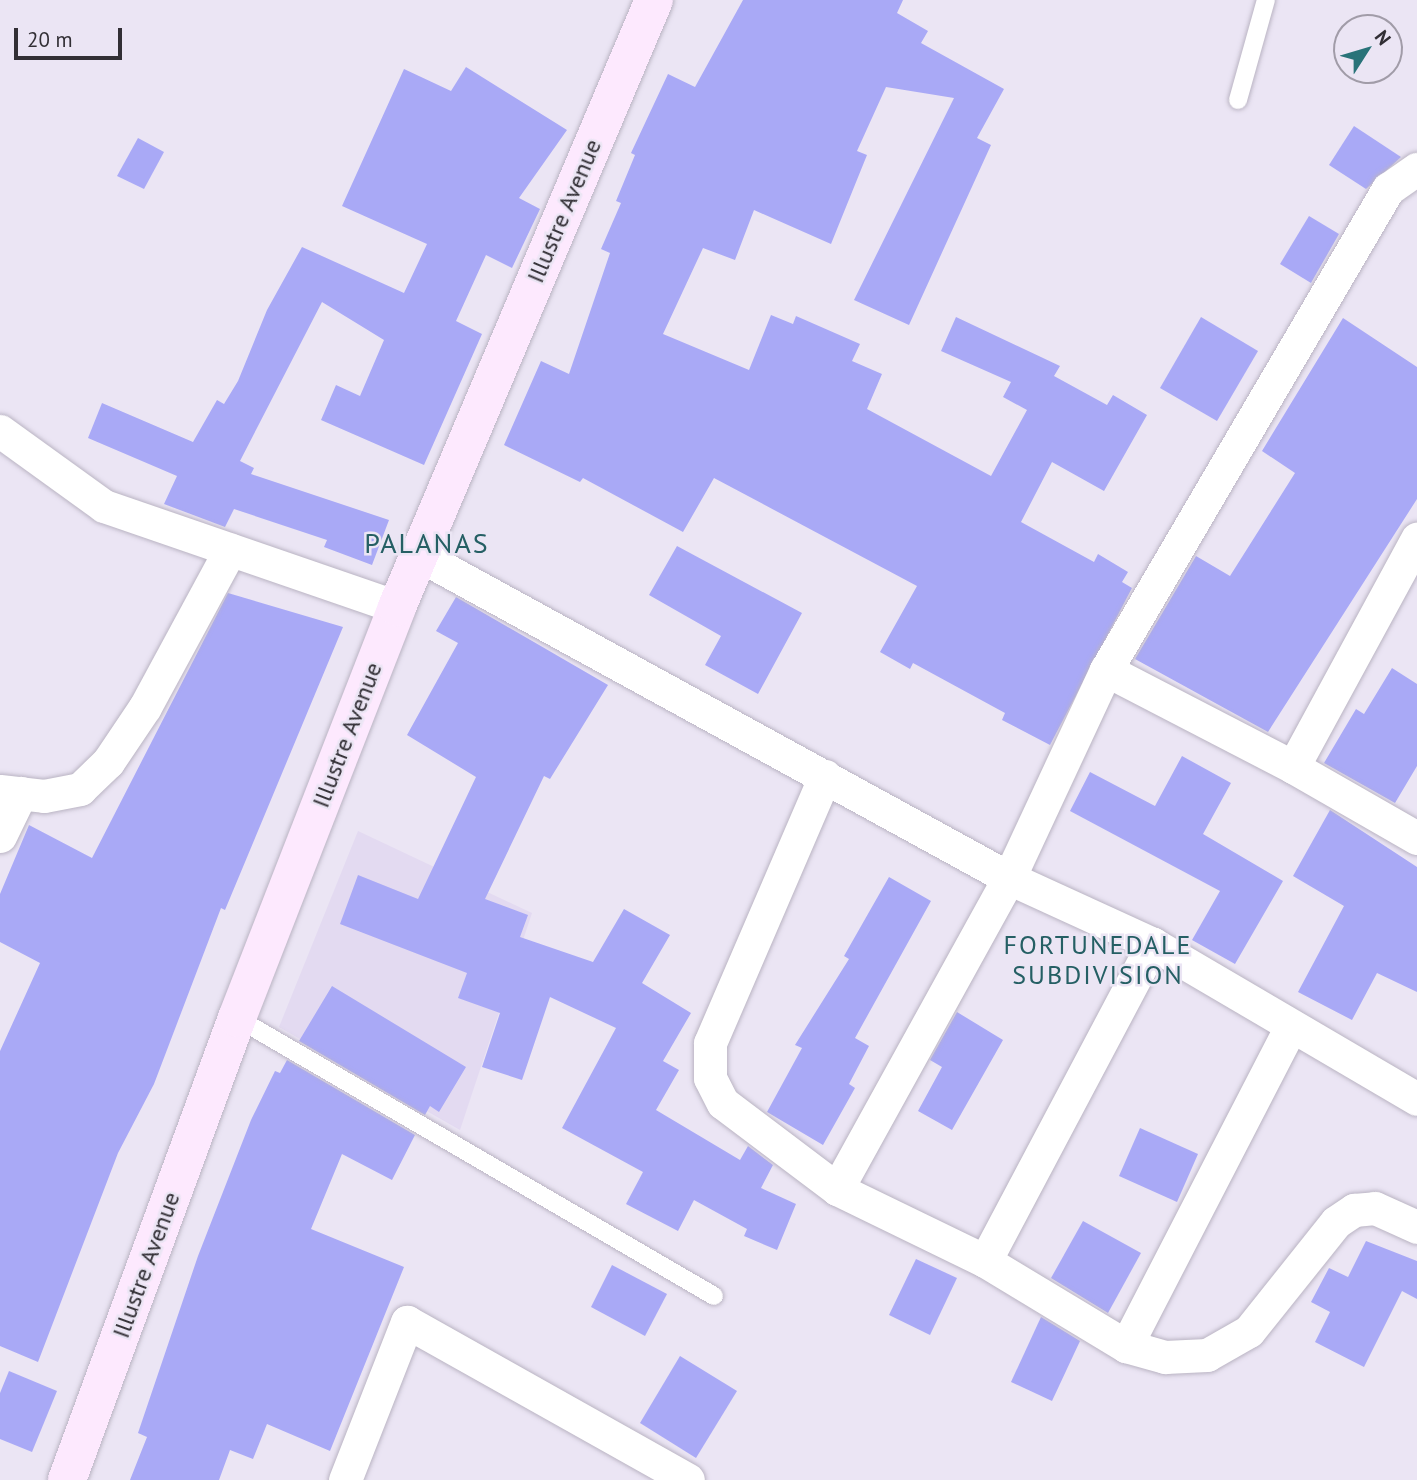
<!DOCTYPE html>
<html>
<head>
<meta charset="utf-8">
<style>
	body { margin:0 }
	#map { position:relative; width:1417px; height:1480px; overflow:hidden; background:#ebe5f4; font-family:"PT Sans",sans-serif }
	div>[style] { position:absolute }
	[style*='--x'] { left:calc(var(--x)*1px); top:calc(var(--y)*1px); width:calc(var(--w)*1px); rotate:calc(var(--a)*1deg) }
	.built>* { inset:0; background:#e3daf1 }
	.building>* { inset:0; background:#a9a9f6 }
	.roads { filter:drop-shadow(0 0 2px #bab4c3) drop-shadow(0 0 2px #bab4c3) }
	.service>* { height:18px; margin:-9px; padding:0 9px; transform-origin:9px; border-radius:9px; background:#fff }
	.minor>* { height:33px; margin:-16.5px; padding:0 16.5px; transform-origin:16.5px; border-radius:16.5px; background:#fff }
	.secondary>* { height:38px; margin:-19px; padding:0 19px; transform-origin:19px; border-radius:19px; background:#fde9fe }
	span { translate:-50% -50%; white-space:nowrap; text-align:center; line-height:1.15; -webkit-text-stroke:5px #ebe5f4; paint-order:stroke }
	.street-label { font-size:24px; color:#322f35 }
	.neighbourhood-label { font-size:26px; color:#255f64; letter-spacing:2px }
	.quarter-label { font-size:28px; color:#255f64; letter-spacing:2px }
	.north { position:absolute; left:1333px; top:14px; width:70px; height:70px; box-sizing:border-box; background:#ebe5f4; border:2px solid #a19ca8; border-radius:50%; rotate:53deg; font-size:19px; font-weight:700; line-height:28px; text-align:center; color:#322f35 }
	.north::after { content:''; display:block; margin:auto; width:24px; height:32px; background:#297379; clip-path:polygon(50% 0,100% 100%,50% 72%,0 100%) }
	.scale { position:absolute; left:14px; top:28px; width:108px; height:32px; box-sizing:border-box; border:4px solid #322f35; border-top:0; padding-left:9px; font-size:21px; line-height:24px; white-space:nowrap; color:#322f35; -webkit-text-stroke:5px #ebe5f4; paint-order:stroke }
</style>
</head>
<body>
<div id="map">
	<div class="built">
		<div style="clip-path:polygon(358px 831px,532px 913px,460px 1130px,279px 1027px)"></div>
	</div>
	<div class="building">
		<div style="clip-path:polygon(743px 0,903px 0,897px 13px,928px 31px,921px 43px,1004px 89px,977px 138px,991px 145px,909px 325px,854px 300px,954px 98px,886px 87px,857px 151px,867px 155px,831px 244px,754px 210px,735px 260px,703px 248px,663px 334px,749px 370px,771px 315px,793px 324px,796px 316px,860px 344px,852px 361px,882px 374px,867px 409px,991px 476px,1027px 410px,1003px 397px,1011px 382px,941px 351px,956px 317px,1060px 366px,1054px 376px,1107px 405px,1113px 395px,1147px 415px,1104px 491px,1052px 462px,1021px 522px,1094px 562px,1098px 554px,1128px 572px,1122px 582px,1132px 588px,1050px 745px,1002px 720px,1005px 713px,913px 663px,910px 669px,880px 652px,917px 586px,714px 478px,683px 532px,583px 478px,580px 482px,504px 445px,541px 361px,569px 374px,610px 253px,601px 249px,621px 203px,616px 201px,635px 155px,631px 153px,668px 74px,695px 87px)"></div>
		<div style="clip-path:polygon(466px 67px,567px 130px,519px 198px,540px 209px,512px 268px,486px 255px,456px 321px,482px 334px,424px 465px,321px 420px,336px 385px,360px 396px,384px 340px,322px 302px,240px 461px,254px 468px,251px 474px,389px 520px,372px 565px,324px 547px,327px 540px,234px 509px,225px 527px,164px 504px,177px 476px,88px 438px,102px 403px,193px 442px,217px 400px,224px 404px,238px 381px,267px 310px,302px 247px,404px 293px,427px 244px,342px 206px,404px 69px,451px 91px)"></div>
		<div style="clip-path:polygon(1354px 126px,1401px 157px,1366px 189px,1329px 165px)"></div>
		<div style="clip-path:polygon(138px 138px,164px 152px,144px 189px,117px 176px)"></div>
		<div style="clip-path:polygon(1309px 216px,1339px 234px,1311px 283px,1280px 264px)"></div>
		<div style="clip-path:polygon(1201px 317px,1258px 351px,1217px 421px,1160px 388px)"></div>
		<div style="clip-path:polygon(1343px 318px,1417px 367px,1417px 499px,1268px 732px,1135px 659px,1196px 556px,1230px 576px,1295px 473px,1262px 451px)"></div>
		<div style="clip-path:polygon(677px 546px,802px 613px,758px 694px,705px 665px,721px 636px,649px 595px)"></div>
		<div style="clip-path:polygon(228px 593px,343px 627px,225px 910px,221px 908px,154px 1084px,118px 1153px,38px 1362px,0 1346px,0 1051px,40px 963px,0 942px,0 894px,29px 825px,92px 858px)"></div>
		<div style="clip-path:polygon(456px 597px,608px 685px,550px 779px,544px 776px,485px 899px,528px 915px,520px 937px,593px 962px,624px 909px,670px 935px,642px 983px,691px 1013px,663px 1061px,679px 1070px,656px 1110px,740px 1160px,748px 1146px,773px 1165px,761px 1188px,796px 1204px,777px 1250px,744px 1236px,747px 1229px,694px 1200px,678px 1231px,626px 1204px,643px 1172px,562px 1128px,616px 1028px,550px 997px,522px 1080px,482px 1067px,500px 1013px,458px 998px,467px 973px,340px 924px,358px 875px,418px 899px,476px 777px,407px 735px,458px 643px,436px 631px)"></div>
		<div style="clip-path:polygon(1392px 668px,1417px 684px,1417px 766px,1395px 803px,1324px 763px,1356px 709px,1364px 714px)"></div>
		<div style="clip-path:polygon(1182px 756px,1231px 783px,1203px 834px,1283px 881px,1235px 964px,1192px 940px,1220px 891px,1070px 811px,1090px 772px,1155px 806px)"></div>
		<div style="clip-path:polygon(1330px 810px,1417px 867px,1417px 992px,1377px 973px,1352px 1020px,1298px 992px,1344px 906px,1293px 876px)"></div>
		<div style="clip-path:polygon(889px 877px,931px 901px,855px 1038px,869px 1046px,849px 1084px,855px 1088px,823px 1145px,767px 1112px,802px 1048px,795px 1045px,849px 959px,844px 956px)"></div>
		<div style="clip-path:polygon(332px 986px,466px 1067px,439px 1112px,430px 1106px,425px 1115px,299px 1041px)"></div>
		<div style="clip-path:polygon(957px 1012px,1003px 1040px,952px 1130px,918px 1111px,942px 1067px,930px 1060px)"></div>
		<div style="clip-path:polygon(287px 1060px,415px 1135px,392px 1180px,342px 1154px,311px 1229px,404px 1267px,330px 1451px,267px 1424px,253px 1459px,230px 1450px,219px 1480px,130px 1480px,147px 1437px,138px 1433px,198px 1256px,251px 1120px,275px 1071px,280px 1073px)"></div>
		<div style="clip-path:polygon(1140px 1128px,1198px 1154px,1177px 1202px,1119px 1176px)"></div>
		<div style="clip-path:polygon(1083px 1221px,1141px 1253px,1108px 1313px,1051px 1278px)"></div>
		<div style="clip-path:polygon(1366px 1241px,1417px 1261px,1417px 1299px,1402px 1291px,1364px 1367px,1315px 1342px,1330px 1312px,1311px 1302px,1329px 1268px,1348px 1277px)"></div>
		<div style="clip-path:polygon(916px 1259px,957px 1278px,930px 1335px,889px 1315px)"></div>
		<div style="clip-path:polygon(612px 1265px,667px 1294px,645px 1336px,591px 1307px)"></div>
		<div style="clip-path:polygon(1041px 1317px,1080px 1341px,1052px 1401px,1011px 1382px)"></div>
		<div style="clip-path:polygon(680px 1356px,737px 1391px,696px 1458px,640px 1423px)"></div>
		<div style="clip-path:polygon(9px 1371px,57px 1391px,32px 1452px,0 1439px,0 1393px)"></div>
	</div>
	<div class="roads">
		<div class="service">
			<div style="--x:1238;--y:100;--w:104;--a:-74.4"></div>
			<div style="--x:237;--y:1018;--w:552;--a:30.23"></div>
		</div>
		<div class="minor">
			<div style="--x:0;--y:431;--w:128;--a:35.8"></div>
			<div style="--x:104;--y:506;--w:310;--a:19"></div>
			<div style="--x:419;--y:555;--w:673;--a:28.7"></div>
			<div style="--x:1009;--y:878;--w:158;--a:24.6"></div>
			<div style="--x:1153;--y:944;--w:306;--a:30.4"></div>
			<div style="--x:1106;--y:670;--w:211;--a:27.4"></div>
			<div style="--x:1293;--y:767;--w:260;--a:-61.5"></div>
			<div style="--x:1293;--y:767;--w:143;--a:29.8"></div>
			<div style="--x:825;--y:776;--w:291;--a:113.3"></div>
			<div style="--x:710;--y:1043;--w:35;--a:90"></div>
			<div style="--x:710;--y:1078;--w:28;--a:63"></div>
			<div style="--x:723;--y:1103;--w:143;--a:37"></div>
			<div style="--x:837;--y:1189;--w:165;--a:25.9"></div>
			<div style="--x:985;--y:1261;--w:165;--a:31.1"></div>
			<div style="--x:1126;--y:1346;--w:359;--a:-62.7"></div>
			<div style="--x:0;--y:791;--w:44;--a:6.5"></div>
			<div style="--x:44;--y:796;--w:37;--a:-11"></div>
			<div style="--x:80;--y:789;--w:39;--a:-44"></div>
			<div style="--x:108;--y:762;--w:66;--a:-56.1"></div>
			<div style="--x:145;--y:707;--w:179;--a:-61.6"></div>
			<div style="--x:0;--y:836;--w:48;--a:-64"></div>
			<div style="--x:837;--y:1189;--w:355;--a:-61.1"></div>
			<div style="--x:1009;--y:878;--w:230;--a:-65"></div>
			<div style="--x:1106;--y:670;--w:558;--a:-59.62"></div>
			<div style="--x:1388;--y:189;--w:35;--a:-35"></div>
			<div style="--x:985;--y:1261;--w:359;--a:-62.1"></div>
			<div style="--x:1126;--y:1346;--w:41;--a:15.8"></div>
			<div style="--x:1165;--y:1357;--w:42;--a:-2.7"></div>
			<div style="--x:1207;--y:1355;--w:48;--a:-29.7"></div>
			<div style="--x:1249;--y:1331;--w:139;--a:-51.4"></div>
			<div style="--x:1336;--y:1222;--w:22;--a:-34"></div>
			<div style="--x:1354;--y:1210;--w:21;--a:-5"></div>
			<div style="--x:1375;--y:1208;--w:46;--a:24.3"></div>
			<div style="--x:345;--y:1480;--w:170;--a:-68.6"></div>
			<div style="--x:407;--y:1322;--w:322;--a:29.3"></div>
		</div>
		<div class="secondary">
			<div style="--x:67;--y:1480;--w:492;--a:-69.8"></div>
			<div style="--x:237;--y:1018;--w:441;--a:-68.7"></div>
			<div style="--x:397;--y:607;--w:659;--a:-67.05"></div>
		</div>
	</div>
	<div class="street-label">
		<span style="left:564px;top:211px;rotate:-67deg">Illustre Avenue</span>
		<span style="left:347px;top:735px;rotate:-69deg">Illustre Avenue</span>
		<span style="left:146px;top:1265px;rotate:-70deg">Illustre Avenue</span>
	</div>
	<div class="neighbourhood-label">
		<span style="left:1098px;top:960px">FORTUNEDALE<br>SUBDIVISION</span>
	</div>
	<div class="quarter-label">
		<span style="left:427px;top:543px">PALANAS</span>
	</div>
	<div class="north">N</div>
	<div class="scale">20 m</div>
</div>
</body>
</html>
